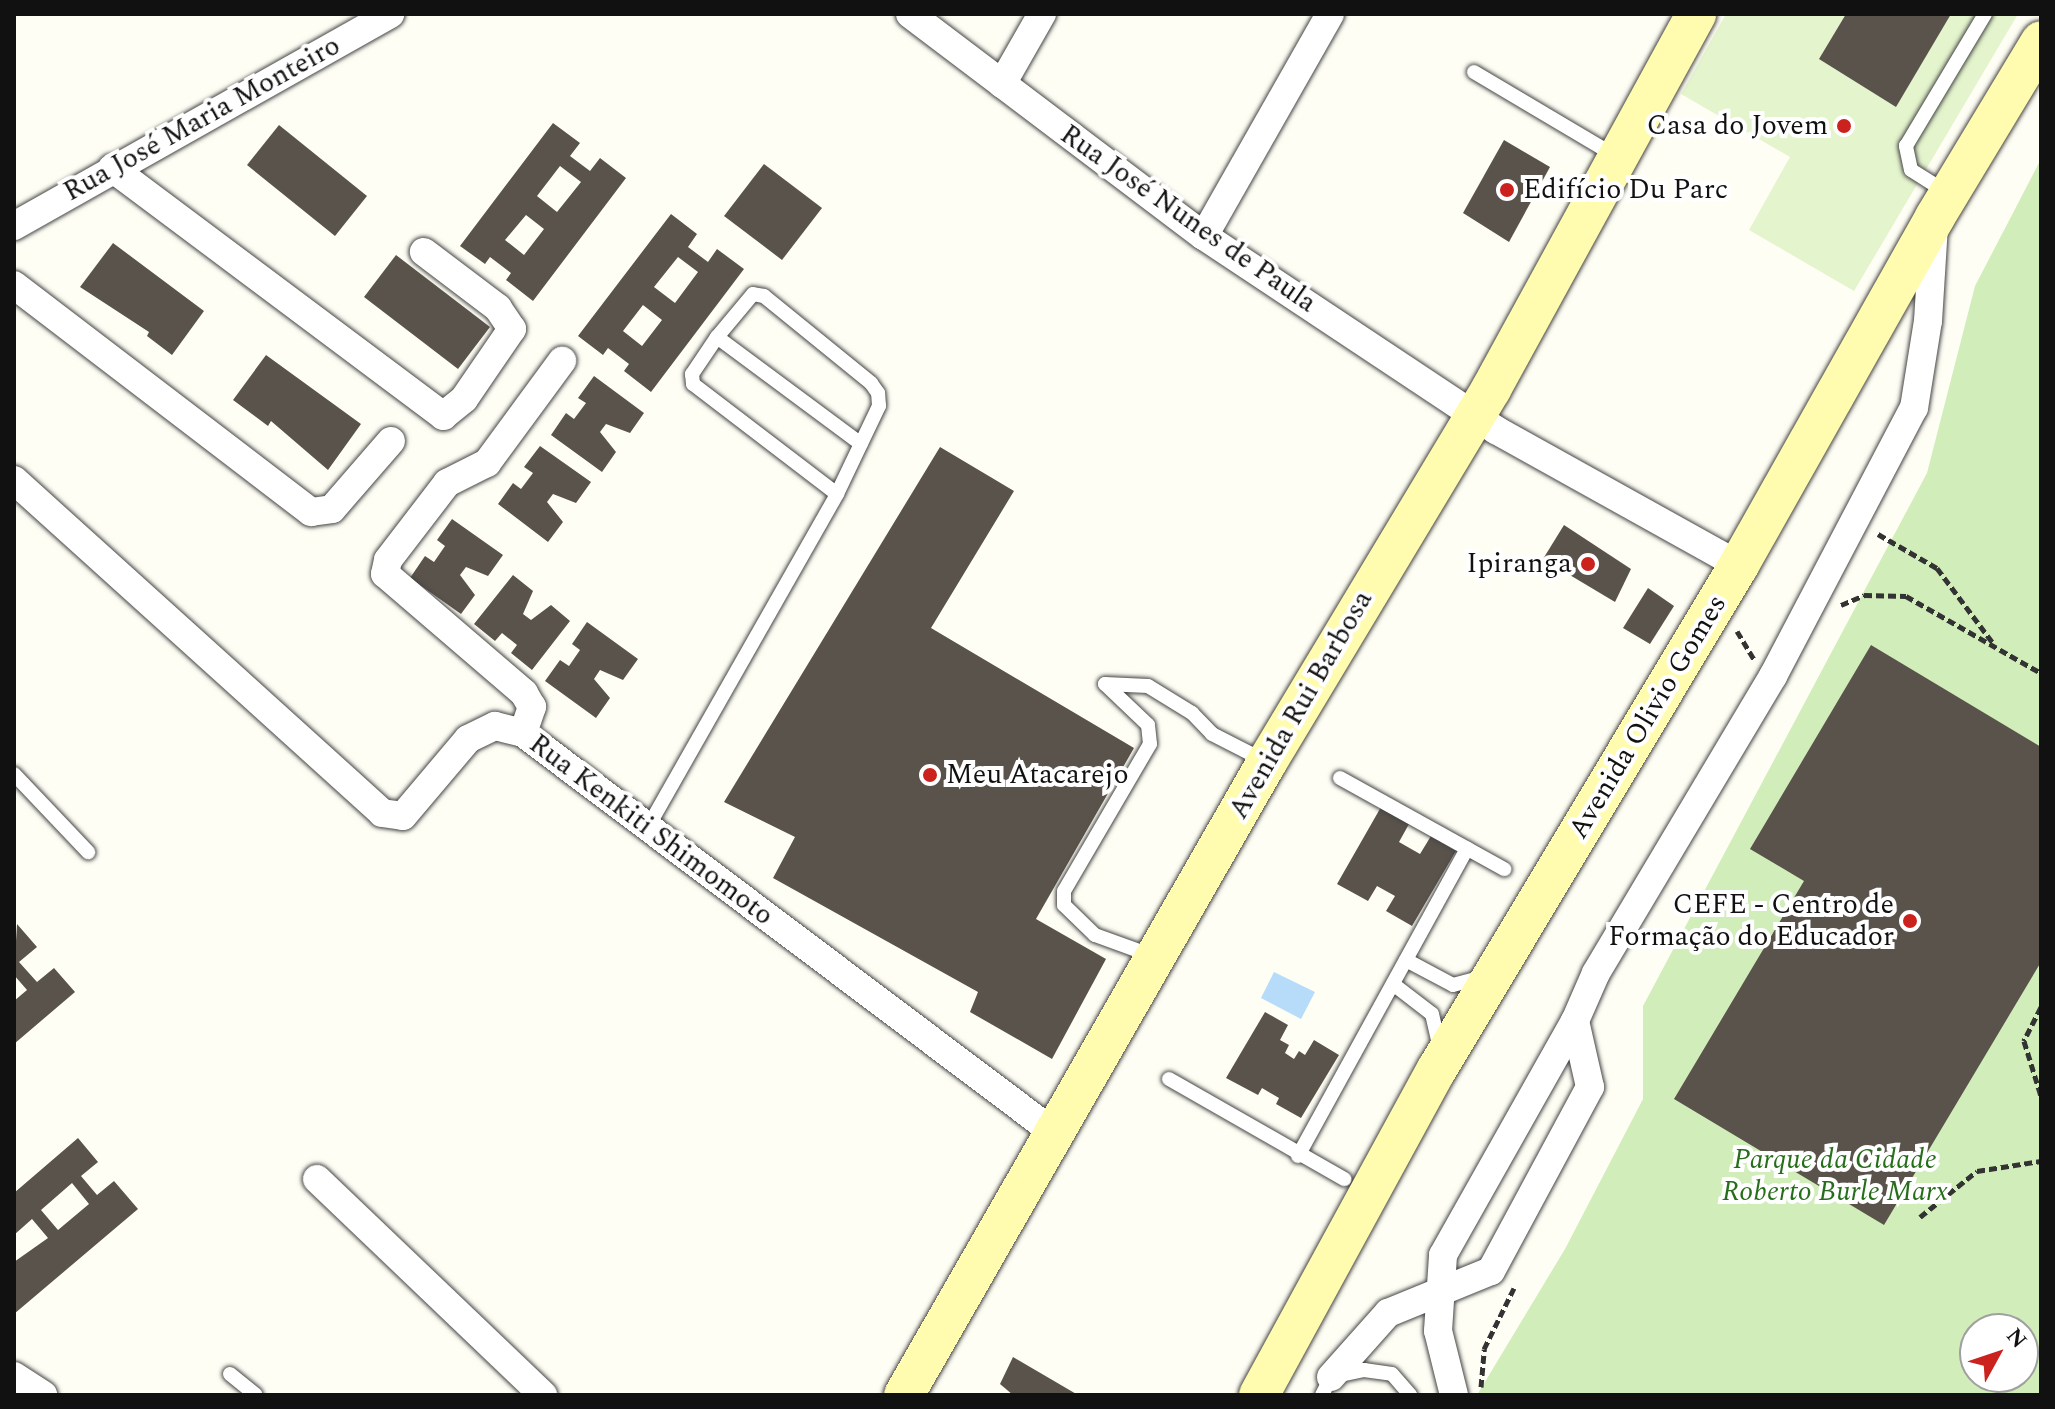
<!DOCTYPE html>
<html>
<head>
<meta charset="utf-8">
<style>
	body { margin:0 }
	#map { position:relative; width:2055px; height:1409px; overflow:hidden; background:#fffef5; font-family:Spectral,serif }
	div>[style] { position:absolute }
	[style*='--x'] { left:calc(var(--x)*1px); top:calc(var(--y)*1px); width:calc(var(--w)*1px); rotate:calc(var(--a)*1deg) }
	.green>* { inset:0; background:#d1edba }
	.pitch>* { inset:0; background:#e4f4cd }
	.water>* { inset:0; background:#b6dcfa }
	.building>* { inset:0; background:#5a534c }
	.path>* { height:5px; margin-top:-2.5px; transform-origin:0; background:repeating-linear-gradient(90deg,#333 0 8px,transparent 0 12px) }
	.roads { filter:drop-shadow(0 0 2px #444) drop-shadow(0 0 2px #444) }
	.lane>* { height:14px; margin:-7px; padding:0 7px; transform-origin:7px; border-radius:7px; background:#fff }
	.street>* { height:28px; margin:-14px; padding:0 14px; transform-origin:14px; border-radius:14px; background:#fff }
	.secondary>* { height:40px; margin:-20px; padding:0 20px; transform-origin:20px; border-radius:20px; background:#fffcb0 }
	.dots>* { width:22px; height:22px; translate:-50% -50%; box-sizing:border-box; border:4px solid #fff; border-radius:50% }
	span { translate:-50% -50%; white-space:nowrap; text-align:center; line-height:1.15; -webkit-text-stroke:8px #fff; paint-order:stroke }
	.street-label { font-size:28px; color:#111 }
	.poi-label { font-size:28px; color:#111 }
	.right { translate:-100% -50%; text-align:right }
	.left { translate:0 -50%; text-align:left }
	.park-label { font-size:28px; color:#276e1b; font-style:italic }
	.frame { position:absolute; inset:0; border:16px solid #111; pointer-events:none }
	.north { position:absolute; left:1959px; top:1313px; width:80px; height:80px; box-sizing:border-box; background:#fff; border:2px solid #a0a0a0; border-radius:50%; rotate:50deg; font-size:22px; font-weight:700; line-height:32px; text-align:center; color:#111 }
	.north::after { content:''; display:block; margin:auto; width:28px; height:36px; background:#cb221e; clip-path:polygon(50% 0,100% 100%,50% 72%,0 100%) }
</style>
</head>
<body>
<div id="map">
	<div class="green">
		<div style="clip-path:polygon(evenodd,2041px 159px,2041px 1395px,1477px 1395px,1565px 1249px,1643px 1099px,1643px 1006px,1927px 473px,1975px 286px,2041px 159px,1975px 1329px,2023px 1329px,2023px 1377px,1975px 1377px,1975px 1329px)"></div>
	</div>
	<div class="pitch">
		<div style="clip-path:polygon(1726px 14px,2018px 14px,1854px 291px,1749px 230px,1790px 157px,1681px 94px)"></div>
	</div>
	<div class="water">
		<div style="clip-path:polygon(1274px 972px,1315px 992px,1301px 1019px,1261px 998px)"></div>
	</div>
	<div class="building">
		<div style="clip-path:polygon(1846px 14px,1951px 14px,1896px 107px,1819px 59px)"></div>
		<div style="clip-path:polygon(evenodd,553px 123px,580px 143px,570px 156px,590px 171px,600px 158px,626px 178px,533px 301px,506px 280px,511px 273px,490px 257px,485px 264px,460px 246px,553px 123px,560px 166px,581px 182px,557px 212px,537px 196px,560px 166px,553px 123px,526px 215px,544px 229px,524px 255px,505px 240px,526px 215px)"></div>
		<div style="clip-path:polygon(279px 125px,367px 196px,335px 236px,247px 165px)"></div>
		<div style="clip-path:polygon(1504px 140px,1550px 167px,1509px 242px,1463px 213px)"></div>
		<div style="clip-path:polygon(764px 164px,822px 208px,782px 260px,724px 216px)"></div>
		<div style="clip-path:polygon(evenodd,671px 214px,697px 234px,688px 247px,708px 262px,717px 249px,744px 269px,651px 392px,624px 371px,629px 364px,608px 348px,603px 355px,578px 336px,671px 214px,678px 257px,698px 272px,675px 303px,654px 287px,678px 257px,671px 214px,643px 305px,662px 320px,642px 346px,623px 331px,643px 305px)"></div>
		<div style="clip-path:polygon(113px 243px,204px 311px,172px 355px,147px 336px,149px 332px,80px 287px)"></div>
		<div style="clip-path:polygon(396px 255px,490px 327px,458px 369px,364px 297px)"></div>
		<div style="clip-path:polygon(266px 355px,361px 424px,328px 470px,271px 421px,268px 426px,233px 400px)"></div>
		<div style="clip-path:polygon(594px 376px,644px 413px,630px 433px,606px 424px,600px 432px,616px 452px,602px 472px,551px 435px,566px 413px,574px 419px,586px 403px,578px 398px)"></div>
		<div style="clip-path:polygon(540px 446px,591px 482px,576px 503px,553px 494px,547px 502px,563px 522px,548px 542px,498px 504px,513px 483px,521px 489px,533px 473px,524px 467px)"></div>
		<div style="clip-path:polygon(940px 447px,1014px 491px,931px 628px,1134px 748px,1036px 919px,1106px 959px,1052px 1059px,970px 1012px,978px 992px,773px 878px,795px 837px,724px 802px)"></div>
		<div style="clip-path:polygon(452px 519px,503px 555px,488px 576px,466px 567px,460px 575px,475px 595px,461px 614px,410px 578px,425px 556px,434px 562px,445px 546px,437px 540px)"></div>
		<div style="clip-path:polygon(1564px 525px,1631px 569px,1615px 602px,1543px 559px)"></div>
		<div style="clip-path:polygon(513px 575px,533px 591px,523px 614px,531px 620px,551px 605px,570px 621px,532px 670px,511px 653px,517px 645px,502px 633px,495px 641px,474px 624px)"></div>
		<div style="clip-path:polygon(1648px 588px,1674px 606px,1650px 644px,1623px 628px)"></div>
		<div style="clip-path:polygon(587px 622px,638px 659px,623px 680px,600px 670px,594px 679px,610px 698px,596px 718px,545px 681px,560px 660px,569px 666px,580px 650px,572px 644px)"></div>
		<div style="clip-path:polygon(1871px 645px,2041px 747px,2041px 962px,1884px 1225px,1674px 1099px,1804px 881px,1750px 849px)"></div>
		<div style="clip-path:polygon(1381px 807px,1409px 824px,1399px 842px,1420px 854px,1431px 836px,1456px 851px,1412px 926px,1386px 911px,1395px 896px,1377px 886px,1368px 901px,1337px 884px)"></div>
		<div style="clip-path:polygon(17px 924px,37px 947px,19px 962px,37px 982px,54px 968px,75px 992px,14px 1044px,14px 1001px,27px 990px,14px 975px)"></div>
		<div style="clip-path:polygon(1265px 1012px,1288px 1025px,1280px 1040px,1289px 1045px,1285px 1053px,1294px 1059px,1299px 1051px,1305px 1055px,1314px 1040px,1339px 1055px,1301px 1118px,1276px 1104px,1279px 1098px,1262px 1088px,1258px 1095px,1226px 1078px)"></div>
		<div style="clip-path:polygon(evenodd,78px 1138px,98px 1162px,81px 1176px,97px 1195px,114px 1181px,138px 1209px,14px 1314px,14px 1262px,48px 1238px,32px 1219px,14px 1235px,14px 1193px,78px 1138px,72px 1183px,89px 1204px,58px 1230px,41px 1210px,72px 1183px)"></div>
		<div style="clip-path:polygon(1013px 1357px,1078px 1395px,1013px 1395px,1000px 1384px)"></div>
	</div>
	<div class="path">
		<div style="--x:1878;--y:534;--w:68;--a:30"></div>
		<div style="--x:1937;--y:568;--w:94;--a:53.3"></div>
		<div style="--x:1841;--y:605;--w:25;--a:-23"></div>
		<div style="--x:1864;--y:595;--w:42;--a:1.4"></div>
		<div style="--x:1906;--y:596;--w:155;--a:29.7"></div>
		<div style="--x:1737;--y:631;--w:33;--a:59"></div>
		<div style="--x:2041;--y:1007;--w:38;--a:117"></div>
		<div style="--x:2024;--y:1041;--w:58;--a:72.8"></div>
		<div style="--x:1920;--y:1217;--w:73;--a:-38.9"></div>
		<div style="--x:1977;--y:1171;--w:65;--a:-8.9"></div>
		<div style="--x:1481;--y:1387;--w:38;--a:-85"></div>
		<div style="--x:1484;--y:1349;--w:68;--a:-63.8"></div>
	</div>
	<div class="roads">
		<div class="lane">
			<div style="--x:1474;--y:72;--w:163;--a:30.7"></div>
			<div style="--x:1946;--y:192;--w:41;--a:-147.8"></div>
			<div style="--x:1911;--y:170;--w:25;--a:-102"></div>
			<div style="--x:1906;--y:146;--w:154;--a:-59.1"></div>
			<div style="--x:717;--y:337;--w:179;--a:36.6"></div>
			<div style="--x:1105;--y:684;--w:59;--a:43.6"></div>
			<div style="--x:1148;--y:725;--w:19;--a:84"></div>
			<div style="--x:1150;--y:744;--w:170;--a:120.3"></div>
			<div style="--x:1064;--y:891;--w:14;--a:90"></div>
			<div style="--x:1064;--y:905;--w:43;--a:44.1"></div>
			<div style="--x:1095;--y:935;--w:62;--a:19.9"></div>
			<div style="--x:1105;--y:684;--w:43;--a:2.7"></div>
			<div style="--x:1148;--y:686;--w:52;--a:31.5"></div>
			<div style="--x:1192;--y:713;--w:29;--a:46"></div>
			<div style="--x:1212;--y:734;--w:59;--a:27"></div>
			<div style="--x:14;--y:774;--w:108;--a:46.5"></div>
			<div style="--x:1340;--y:778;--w:188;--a:29"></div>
			<div style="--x:648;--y:827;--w:383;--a:-60.4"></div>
			<div style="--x:837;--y:494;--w:98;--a:-64.5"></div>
			<div style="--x:879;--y:406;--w:13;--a:-94"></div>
			<div style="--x:878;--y:393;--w:12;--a:-125"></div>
			<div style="--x:871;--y:383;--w:138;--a:-140.9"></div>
			<div style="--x:764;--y:296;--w:11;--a:-170"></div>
			<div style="--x:753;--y:294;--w:56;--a:129.9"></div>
			<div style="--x:717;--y:337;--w:45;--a:124"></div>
			<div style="--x:692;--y:374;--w:10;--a:84"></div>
			<div style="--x:693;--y:384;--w:181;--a:37.4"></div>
			<div style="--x:1406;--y:960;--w:53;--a:28"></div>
			<div style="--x:1453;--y:985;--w:30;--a:-15"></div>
			<div style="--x:1393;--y:984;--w:49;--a:37.6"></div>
			<div style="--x:1432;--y:1014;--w:32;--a:77"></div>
			<div style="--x:1169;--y:1079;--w:202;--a:29.7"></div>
			<div style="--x:1298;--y:1156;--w:351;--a:-61.2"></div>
			<div style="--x:230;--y:1374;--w:33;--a:39"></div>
			<div style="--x:1322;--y:1395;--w:20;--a:-63"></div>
			<div style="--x:1331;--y:1377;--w:34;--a:-12"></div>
			<div style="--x:1364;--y:1370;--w:28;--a:8"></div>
			<div style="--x:1392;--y:1374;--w:28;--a:49"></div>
		</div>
		<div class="street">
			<div style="--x:910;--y:14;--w:368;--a:37.1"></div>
			<div style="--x:1204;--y:236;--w:351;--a:33.6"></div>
			<div style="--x:1496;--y:430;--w:278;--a:29.1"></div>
			<div style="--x:1002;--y:84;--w:81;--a:-60.3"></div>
			<div style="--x:112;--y:168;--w:414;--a:36.8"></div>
			<div style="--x:443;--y:416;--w:27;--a:-39"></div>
			<div style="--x:464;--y:399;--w:85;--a:-55.6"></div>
			<div style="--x:512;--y:329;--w:25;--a:-124"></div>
			<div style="--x:498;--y:308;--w:93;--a:-142.9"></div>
			<div style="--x:14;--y:226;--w:432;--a:-29.4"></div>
			<div style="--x:1204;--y:236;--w:255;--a:-60.4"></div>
			<div style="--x:14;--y:285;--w:374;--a:37.4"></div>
			<div style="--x:311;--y:512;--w:21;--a:-8"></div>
			<div style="--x:332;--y:509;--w:90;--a:-49.1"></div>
			<div style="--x:14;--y:480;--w:496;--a:42.1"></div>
			<div style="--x:382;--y:813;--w:21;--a:8"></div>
			<div style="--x:403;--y:816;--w:101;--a:-49.8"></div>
			<div style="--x:468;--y:739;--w:30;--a:-26"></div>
			<div style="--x:495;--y:726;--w:29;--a:14"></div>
			<div style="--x:523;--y:733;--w:663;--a:36.97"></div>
			<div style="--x:523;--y:733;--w:28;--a:-71"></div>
			<div style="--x:532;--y:707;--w:16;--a:-120"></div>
			<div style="--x:524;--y:693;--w:183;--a:-139.4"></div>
			<div style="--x:385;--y:574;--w:14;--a:-78"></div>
			<div style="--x:388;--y:560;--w:97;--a:-52.5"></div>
			<div style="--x:447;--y:483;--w:45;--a:-26.6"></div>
			<div style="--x:487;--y:463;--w:127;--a:-53.7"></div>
			<div style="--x:317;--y:1179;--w:313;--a:43.7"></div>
			<div style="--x:14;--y:1376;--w:35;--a:33"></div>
			<div style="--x:1331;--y:1377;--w:86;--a:-48.3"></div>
			<div style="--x:1388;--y:1313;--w:111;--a:-22.2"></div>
			<div style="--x:1491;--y:1271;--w:209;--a:-61.7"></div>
			<div style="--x:1590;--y:1087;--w:68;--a:-102.8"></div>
			<div style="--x:1575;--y:1021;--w:52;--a:-66.4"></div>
			<div style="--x:1596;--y:973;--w:346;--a:-59.2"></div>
			<div style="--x:1773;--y:676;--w:303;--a:-62.3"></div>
			<div style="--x:1914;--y:408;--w:88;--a:-80.9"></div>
			<div style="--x:1928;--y:321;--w:95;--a:-86.4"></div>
			<div style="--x:1454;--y:1395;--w:66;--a:-104"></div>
			<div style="--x:1438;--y:1331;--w:76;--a:-86.2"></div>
			<div style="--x:1443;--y:1255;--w:269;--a:-60.6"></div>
		</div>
		<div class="secondary">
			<div style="--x:904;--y:1395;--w:730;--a:-60.17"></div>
			<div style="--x:1267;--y:762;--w:435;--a:-59"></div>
			<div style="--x:1491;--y:389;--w:427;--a:-61.3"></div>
			<div style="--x:1259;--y:1395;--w:371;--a:-61.4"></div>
			<div style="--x:1437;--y:1069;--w:588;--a:-59.07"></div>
			<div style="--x:1739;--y:565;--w:399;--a:-60.6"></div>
			<div style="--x:1935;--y:217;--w:205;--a:-58.9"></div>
		</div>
	</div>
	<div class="dots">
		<div style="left:1844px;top:126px;background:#cb221e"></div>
		<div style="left:1507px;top:190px;background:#cb221e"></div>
		<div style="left:1588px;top:564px;background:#cb221e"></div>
		<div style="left:930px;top:775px;background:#cb221e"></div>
		<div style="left:1910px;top:921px;background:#cb221e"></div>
	</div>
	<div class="street-label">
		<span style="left:202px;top:119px;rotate:-29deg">Rua José Maria Monteiro</span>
		<span style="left:1188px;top:219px;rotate:35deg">Rua José Nunes de Paula</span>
		<span style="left:1301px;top:705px;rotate:-60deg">Avenida Rui Barbosa</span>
		<span style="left:1648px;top:717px;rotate:-59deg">Avenida Olivio Gomes</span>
		<span style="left:651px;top:830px;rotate:37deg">Rua Kenkiti Shimomoto</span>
	</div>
	<div class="poi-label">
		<span class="right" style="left:1828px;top:126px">Casa do Jovem</span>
		<span class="left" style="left:1523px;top:190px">Edifício Du Parc</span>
		<span class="right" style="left:1572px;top:564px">Ipiranga</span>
		<span class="left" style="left:946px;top:775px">Meu Atacarejo</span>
		<span class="right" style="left:1894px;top:921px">CEFE - Centro de<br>Formação do Educador</span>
	</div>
	<div class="park-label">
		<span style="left:1835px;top:1176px">Parque da Cidade<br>Roberto Burle Marx</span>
	</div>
	<div class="frame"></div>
	<div class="north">N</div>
</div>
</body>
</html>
